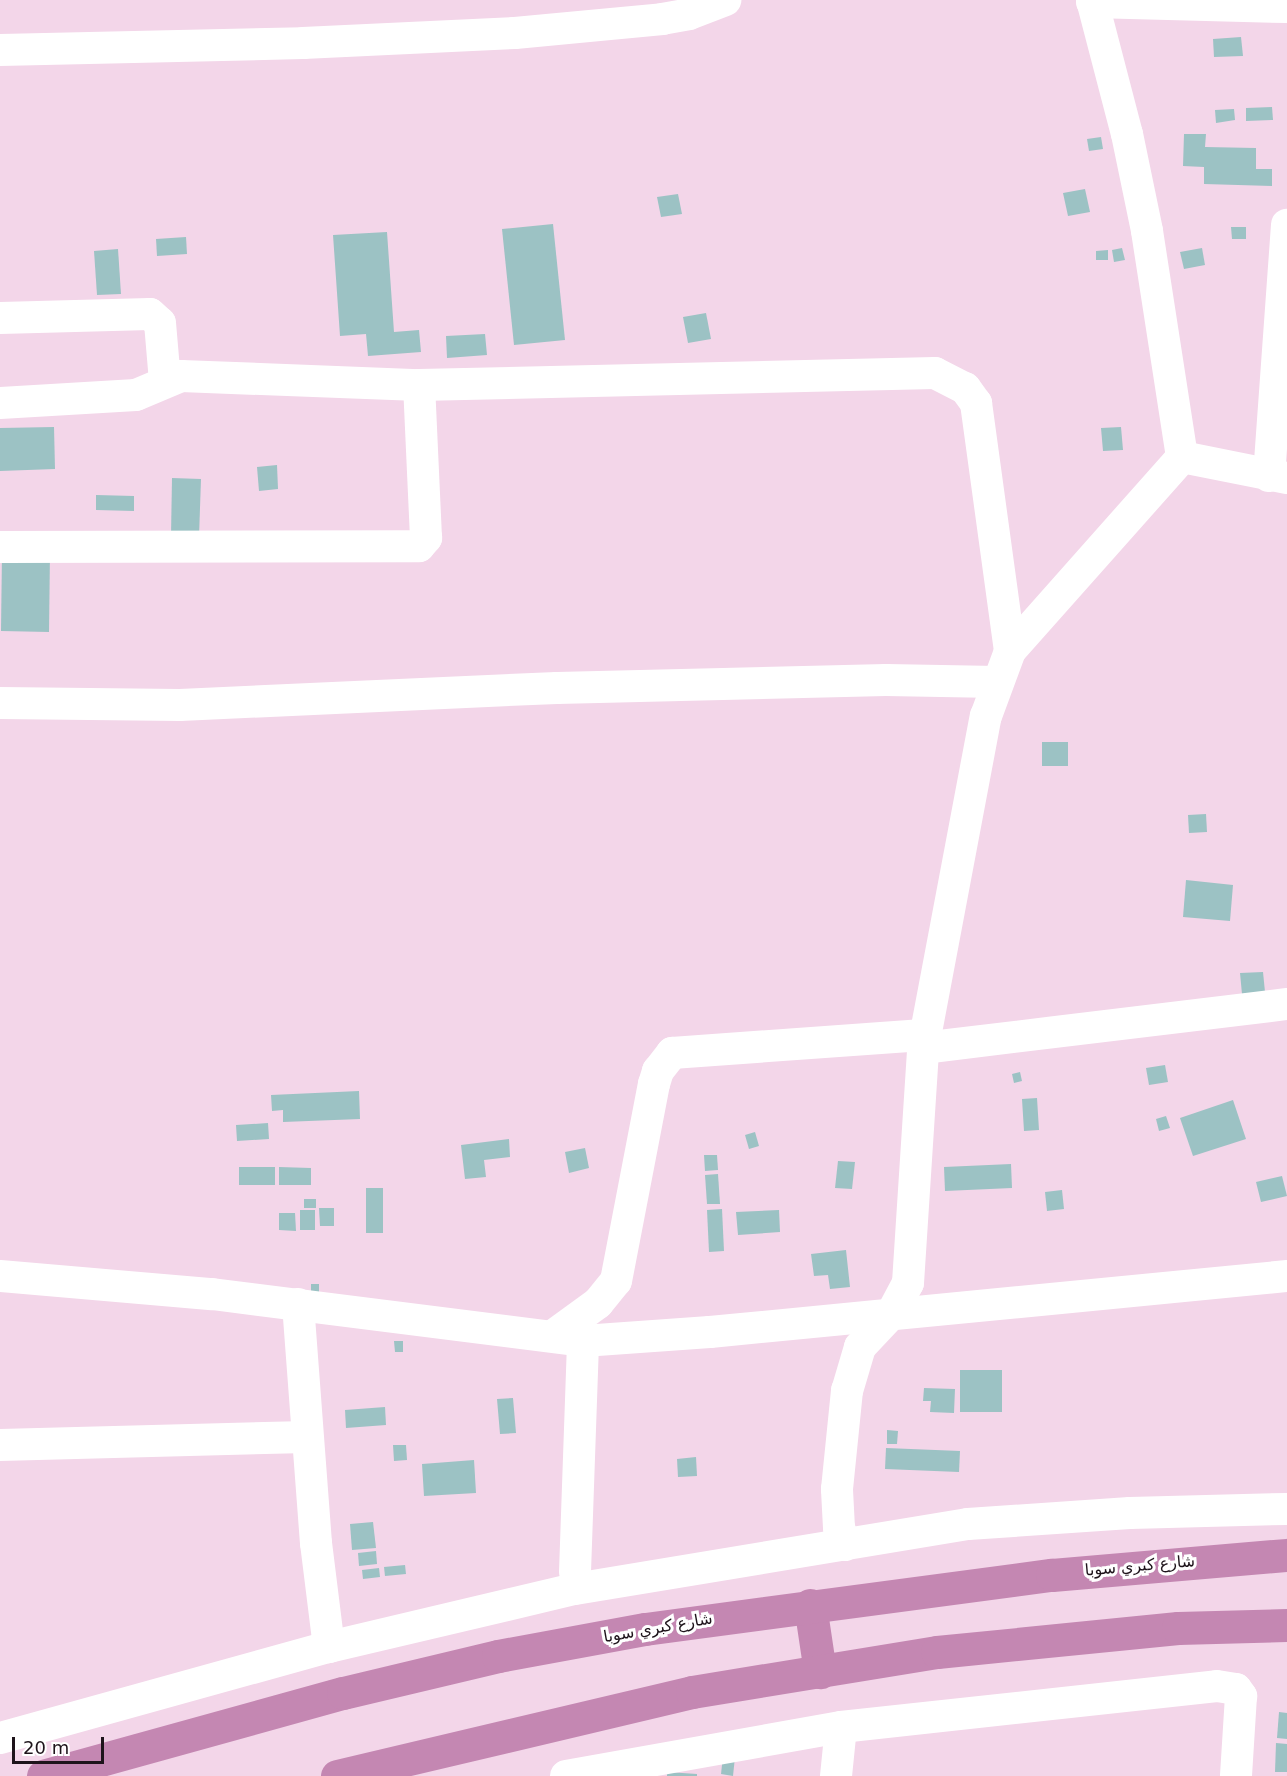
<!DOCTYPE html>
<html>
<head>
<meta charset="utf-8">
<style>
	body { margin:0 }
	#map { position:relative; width:1287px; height:1776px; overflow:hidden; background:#f3d6e9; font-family:"DejaVu Sans","Noto Naskh Arabic",sans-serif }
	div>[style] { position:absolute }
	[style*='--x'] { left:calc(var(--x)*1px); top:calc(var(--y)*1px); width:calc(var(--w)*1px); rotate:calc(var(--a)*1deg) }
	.building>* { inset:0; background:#9cc2c4 }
	.street>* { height:32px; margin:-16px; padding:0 16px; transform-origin:16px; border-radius:16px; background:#fff }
	.highway>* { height:33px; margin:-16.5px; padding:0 16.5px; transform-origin:16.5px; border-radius:16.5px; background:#c487b2 }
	span { translate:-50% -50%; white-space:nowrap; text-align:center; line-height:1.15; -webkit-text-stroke:6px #fff; paint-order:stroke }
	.street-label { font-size:16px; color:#1e141b }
	.scale { position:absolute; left:12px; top:1737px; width:92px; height:27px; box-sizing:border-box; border:3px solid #1e141b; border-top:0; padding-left:8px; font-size:18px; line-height:21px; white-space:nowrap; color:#1e141b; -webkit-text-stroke:4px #fff; paint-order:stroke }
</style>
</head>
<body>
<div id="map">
	<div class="building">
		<div style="clip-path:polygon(1241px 37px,1243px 56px,1214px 57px,1213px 39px)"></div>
		<div style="clip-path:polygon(1272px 107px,1273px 120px,1246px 121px,1246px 108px)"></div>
		<div style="clip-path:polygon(1234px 109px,1235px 120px,1216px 123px,1215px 110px)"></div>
		<div style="clip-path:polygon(1184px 134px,1206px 134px,1205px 147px,1256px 148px,1256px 169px,1272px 169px,1272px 186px,1204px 184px,1204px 167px,1183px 166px)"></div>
		<div style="clip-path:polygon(1101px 137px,1103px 149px,1089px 151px,1087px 139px)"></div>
		<div style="clip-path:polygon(1085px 189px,1090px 212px,1068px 216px,1063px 193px)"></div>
		<div style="clip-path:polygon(678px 194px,682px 214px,661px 217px,657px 197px)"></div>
		<div style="clip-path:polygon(553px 224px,565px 340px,514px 345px,502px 229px)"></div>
		<div style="clip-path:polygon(1231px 227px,1246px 227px,1246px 239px,1232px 239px)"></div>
		<div style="clip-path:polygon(387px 232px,394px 332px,419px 330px,421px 352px,368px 356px,366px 334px,340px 336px,333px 235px)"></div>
		<div style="clip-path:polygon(186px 237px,187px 254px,157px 256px,156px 239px)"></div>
		<div style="clip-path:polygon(1122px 248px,1125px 260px,1114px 262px,1112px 250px)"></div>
		<div style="clip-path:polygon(1202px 248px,1205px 265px,1184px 269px,1180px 252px)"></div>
		<div style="clip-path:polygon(118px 249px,121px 294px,97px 295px,94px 251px)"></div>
		<div style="clip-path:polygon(1108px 250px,1108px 260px,1096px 260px,1096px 251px)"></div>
		<div style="clip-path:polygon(706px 313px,711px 339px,688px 343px,683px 317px)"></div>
		<div style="clip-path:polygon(485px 334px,487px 355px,447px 358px,446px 336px)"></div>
		<div style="clip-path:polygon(54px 427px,55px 469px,0 471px,0 428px)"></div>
		<div style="clip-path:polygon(1121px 427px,1123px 450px,1103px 451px,1101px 428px)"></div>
		<div style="clip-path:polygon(277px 465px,278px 489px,259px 491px,257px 467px)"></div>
		<div style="clip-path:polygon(172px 478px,201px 479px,199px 537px,171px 536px)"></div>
		<div style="clip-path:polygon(96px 495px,134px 496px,134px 511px,96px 510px)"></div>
		<div style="clip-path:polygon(2px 552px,50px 552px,49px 632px,1px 631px)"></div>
		<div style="clip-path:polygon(1042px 742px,1068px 742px,1068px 766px,1042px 766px)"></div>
		<div style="clip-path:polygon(1206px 814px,1207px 832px,1189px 833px,1188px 815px)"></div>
		<div style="clip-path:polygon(1186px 880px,1233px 885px,1230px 921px,1183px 917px)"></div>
		<div style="clip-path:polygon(1263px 972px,1265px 992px,1242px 994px,1240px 973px)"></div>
		<div style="clip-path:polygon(1165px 1065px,1168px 1082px,1149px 1085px,1146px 1068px)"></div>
		<div style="clip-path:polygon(1020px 1072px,1022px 1081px,1014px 1083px,1012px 1074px)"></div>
		<div style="clip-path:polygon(359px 1091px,360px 1119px,283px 1122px,283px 1110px,272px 1111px,271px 1095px)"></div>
		<div style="clip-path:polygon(1037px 1098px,1039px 1130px,1024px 1131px,1022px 1099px)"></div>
		<div style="clip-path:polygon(1233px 1100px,1246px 1139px,1193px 1156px,1180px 1118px)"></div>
		<div style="clip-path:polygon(1166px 1116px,1170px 1128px,1159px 1131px,1156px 1119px)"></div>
		<div style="clip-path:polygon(268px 1123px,269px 1139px,237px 1141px,236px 1125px)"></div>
		<div style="clip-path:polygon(755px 1132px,759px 1146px,749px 1149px,745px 1135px)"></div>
		<div style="clip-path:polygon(509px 1139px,510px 1157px,484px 1160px,486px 1177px,465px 1179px,461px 1145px)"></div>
		<div style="clip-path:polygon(585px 1148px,589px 1168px,569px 1173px,565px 1152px)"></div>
		<div style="clip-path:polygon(704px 1155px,717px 1155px,718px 1170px,705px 1171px)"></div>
		<div style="clip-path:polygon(838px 1161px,855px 1162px,852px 1189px,835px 1188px)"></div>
		<div style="clip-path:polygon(1011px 1164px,1012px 1188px,945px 1191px,944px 1167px)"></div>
		<div style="clip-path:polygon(239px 1167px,275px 1167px,275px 1185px,239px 1185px)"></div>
		<div style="clip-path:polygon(279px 1167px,311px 1168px,311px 1185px,279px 1185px)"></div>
		<div style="clip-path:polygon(718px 1174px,720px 1204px,707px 1204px,705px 1175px)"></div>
		<div style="clip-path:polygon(1282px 1176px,1287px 1196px,1261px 1202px,1256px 1182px)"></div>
		<div style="clip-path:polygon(366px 1188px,383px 1188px,383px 1233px,366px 1233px)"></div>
		<div style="clip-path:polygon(1062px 1190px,1064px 1209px,1047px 1211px,1045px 1192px)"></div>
		<div style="clip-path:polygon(304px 1199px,316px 1199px,316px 1208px,304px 1208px)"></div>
		<div style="clip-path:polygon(319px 1208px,334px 1208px,334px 1226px,320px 1226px)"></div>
		<div style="clip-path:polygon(722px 1209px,724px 1251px,709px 1252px,707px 1210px)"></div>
		<div style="clip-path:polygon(300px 1210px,315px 1210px,315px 1230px,300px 1230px)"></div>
		<div style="clip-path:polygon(779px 1210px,780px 1232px,738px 1235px,736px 1212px)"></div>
		<div style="clip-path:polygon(279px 1213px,295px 1213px,296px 1231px,279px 1230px)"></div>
		<div style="clip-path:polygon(846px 1250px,850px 1287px,830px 1289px,828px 1275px,814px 1276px,811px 1254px)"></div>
		<div style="clip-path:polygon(311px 1284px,319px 1284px,319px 1295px,311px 1294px)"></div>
		<div style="clip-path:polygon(394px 1341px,403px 1341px,403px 1352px,395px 1352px)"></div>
		<div style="clip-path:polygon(960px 1370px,1002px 1370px,1002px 1412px,960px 1412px)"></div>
		<div style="clip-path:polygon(924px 1388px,955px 1389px,954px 1413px,930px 1412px,931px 1401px,923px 1401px)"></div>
		<div style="clip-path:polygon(513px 1398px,516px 1433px,500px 1434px,497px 1399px)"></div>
		<div style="clip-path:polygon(385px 1407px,386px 1425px,346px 1428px,345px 1410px)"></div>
		<div style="clip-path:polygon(887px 1430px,898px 1431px,897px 1444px,887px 1444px)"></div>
		<div style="clip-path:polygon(393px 1445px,406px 1445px,407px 1460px,394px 1461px)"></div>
		<div style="clip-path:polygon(886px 1448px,960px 1451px,959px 1472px,885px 1469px)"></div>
		<div style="clip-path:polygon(696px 1457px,697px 1476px,678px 1477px,677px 1459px)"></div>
		<div style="clip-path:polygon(474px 1460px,476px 1493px,424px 1496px,422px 1464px)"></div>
		<div style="clip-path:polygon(373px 1522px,376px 1548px,352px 1550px,350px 1524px)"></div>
		<div style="clip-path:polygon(376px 1551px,377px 1564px,359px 1566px,358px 1553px)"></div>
		<div style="clip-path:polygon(405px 1565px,406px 1574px,385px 1576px,384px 1567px)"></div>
		<div style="clip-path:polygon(379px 1568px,380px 1577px,363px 1579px,362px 1570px)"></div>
		<div style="clip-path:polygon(1279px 1712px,1287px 1713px,1287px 1739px,1277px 1738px)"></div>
		<div style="clip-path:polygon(1276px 1743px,1287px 1744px,1287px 1772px,1275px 1772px)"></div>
		<div style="clip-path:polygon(723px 1756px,735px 1757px,733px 1776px,721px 1774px)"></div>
		<div style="clip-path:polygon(667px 1772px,697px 1774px,697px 1776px,667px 1776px)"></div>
	</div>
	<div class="street">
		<div style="--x:1092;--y:0;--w:138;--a:75.4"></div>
		<div style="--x:1127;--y:134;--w:99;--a:78.3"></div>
		<div style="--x:1147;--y:231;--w:229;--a:81.2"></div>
		<div style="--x:1092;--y:2;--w:195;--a:1.5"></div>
		<div style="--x:0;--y:50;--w:303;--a:-1.3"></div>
		<div style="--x:303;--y:43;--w:212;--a:-2.7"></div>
		<div style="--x:515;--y:33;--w:148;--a:-5.4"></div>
		<div style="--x:662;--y:19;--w:27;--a:-10"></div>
		<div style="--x:689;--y:14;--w:39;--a:-21"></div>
		<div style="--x:0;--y:318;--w:150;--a:-1.5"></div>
		<div style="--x:150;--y:314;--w:13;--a:42"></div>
		<div style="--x:160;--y:323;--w:58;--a:85.1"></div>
		<div style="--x:0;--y:403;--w:136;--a:-3.4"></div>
		<div style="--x:136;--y:395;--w:49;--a:-22.9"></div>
		<div style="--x:181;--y:376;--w:238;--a:2.2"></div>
		<div style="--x:419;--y:385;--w:516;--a:-1.33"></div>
		<div style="--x:935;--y:373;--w:34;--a:27"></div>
		<div style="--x:965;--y:388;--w:19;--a:54"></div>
		<div style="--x:976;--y:403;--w:250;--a:82.2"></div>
		<div style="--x:1182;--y:457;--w:107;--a:11.3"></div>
		<div style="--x:1269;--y:476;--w:252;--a:-85.9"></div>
		<div style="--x:0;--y:547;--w:419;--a:-0.1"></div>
		<div style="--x:419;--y:546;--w:11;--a:-49"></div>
		<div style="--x:426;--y:538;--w:153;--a:-92.6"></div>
		<div style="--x:0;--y:703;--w:180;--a:0.6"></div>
		<div style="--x:180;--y:705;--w:377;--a:-2.6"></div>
		<div style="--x:557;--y:688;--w:329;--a:-1.4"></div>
		<div style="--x:886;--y:680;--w:111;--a:1"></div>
		<div style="--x:923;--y:1048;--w:367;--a:-6.9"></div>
		<div style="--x:0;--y:1276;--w:213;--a:4.9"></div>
		<div style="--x:212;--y:1294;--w:374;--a:7.2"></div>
		<div style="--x:583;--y:1341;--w:127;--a:-4.1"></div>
		<div style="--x:710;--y:1332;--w:580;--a:-5.54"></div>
		<div style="--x:298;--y:1304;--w:240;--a:85.7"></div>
		<div style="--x:316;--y:1543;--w:105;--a:82.9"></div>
		<div style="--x:554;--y:1335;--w:54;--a:-36"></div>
		<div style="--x:598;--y:1303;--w:28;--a:-51"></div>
		<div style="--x:616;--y:1281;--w:201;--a:-79.1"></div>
		<div style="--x:654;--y:1084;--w:14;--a:-73"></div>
		<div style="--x:658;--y:1071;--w:23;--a:-52"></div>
		<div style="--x:672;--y:1053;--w:255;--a:-4.1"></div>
		<div style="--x:0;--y:1445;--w:307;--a:-1.5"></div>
		<div style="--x:845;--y:1545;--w:18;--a:-109"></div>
		<div style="--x:839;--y:1528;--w:39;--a:-93"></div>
		<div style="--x:837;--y:1489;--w:99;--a:-84.2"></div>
		<div style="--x:847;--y:1391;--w:46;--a:-73.5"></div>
		<div style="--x:860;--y:1347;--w:47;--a:-46.7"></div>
		<div style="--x:892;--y:1313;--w:34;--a:-62"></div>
		<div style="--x:908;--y:1283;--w:235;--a:-86.3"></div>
		<div style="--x:923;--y:1048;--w:338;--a:-79.3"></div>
		<div style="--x:986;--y:716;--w:69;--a:-69.7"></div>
		<div style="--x:1010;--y:651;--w:259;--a:-48.4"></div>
		<div style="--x:575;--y:1572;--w:231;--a:-88"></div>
		<div style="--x:0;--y:1738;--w:341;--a:-15.5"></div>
		<div style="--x:329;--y:1647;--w:253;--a:-13.3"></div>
		<div style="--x:575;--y:1589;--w:398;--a:-9.4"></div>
		<div style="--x:968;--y:1524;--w:162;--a:-3.9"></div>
		<div style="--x:1130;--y:1513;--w:157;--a:-1.5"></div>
		<div style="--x:566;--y:1776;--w:279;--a:-10.1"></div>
		<div style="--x:841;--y:1727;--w:378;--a:-6.2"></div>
		<div style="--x:1217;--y:1686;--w:19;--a:9"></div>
		<div style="--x:1236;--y:1689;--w:9;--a:54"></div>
		<div style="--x:1241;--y:1696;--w:80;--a:93.6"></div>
		<div style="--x:836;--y:1776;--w:49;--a:-84.2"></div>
	</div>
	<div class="highway">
		<div style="--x:810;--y:1605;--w:68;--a:81.5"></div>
		<div style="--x:43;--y:1776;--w:311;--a:-15.5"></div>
		<div style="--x:343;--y:1693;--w:159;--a:-13.4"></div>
		<div style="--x:498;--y:1656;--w:149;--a:-10.4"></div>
		<div style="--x:645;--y:1629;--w:411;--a:-7.6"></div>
		<div style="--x:1052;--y:1575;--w:236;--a:-4.9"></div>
		<div style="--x:337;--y:1776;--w:365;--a:-13.3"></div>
		<div style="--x:692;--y:1692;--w:248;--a:-9.3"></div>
		<div style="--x:937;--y:1652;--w:242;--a:-5.7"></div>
		<div style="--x:1178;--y:1628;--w:109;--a:-1.6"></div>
	</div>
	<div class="street-label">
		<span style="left:1140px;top:1566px;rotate:-5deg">شارع كبري سوبا</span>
		<span style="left:658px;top:1628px;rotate:-10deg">شارع كبري سوبا</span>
	</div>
	<div class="scale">20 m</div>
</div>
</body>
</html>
